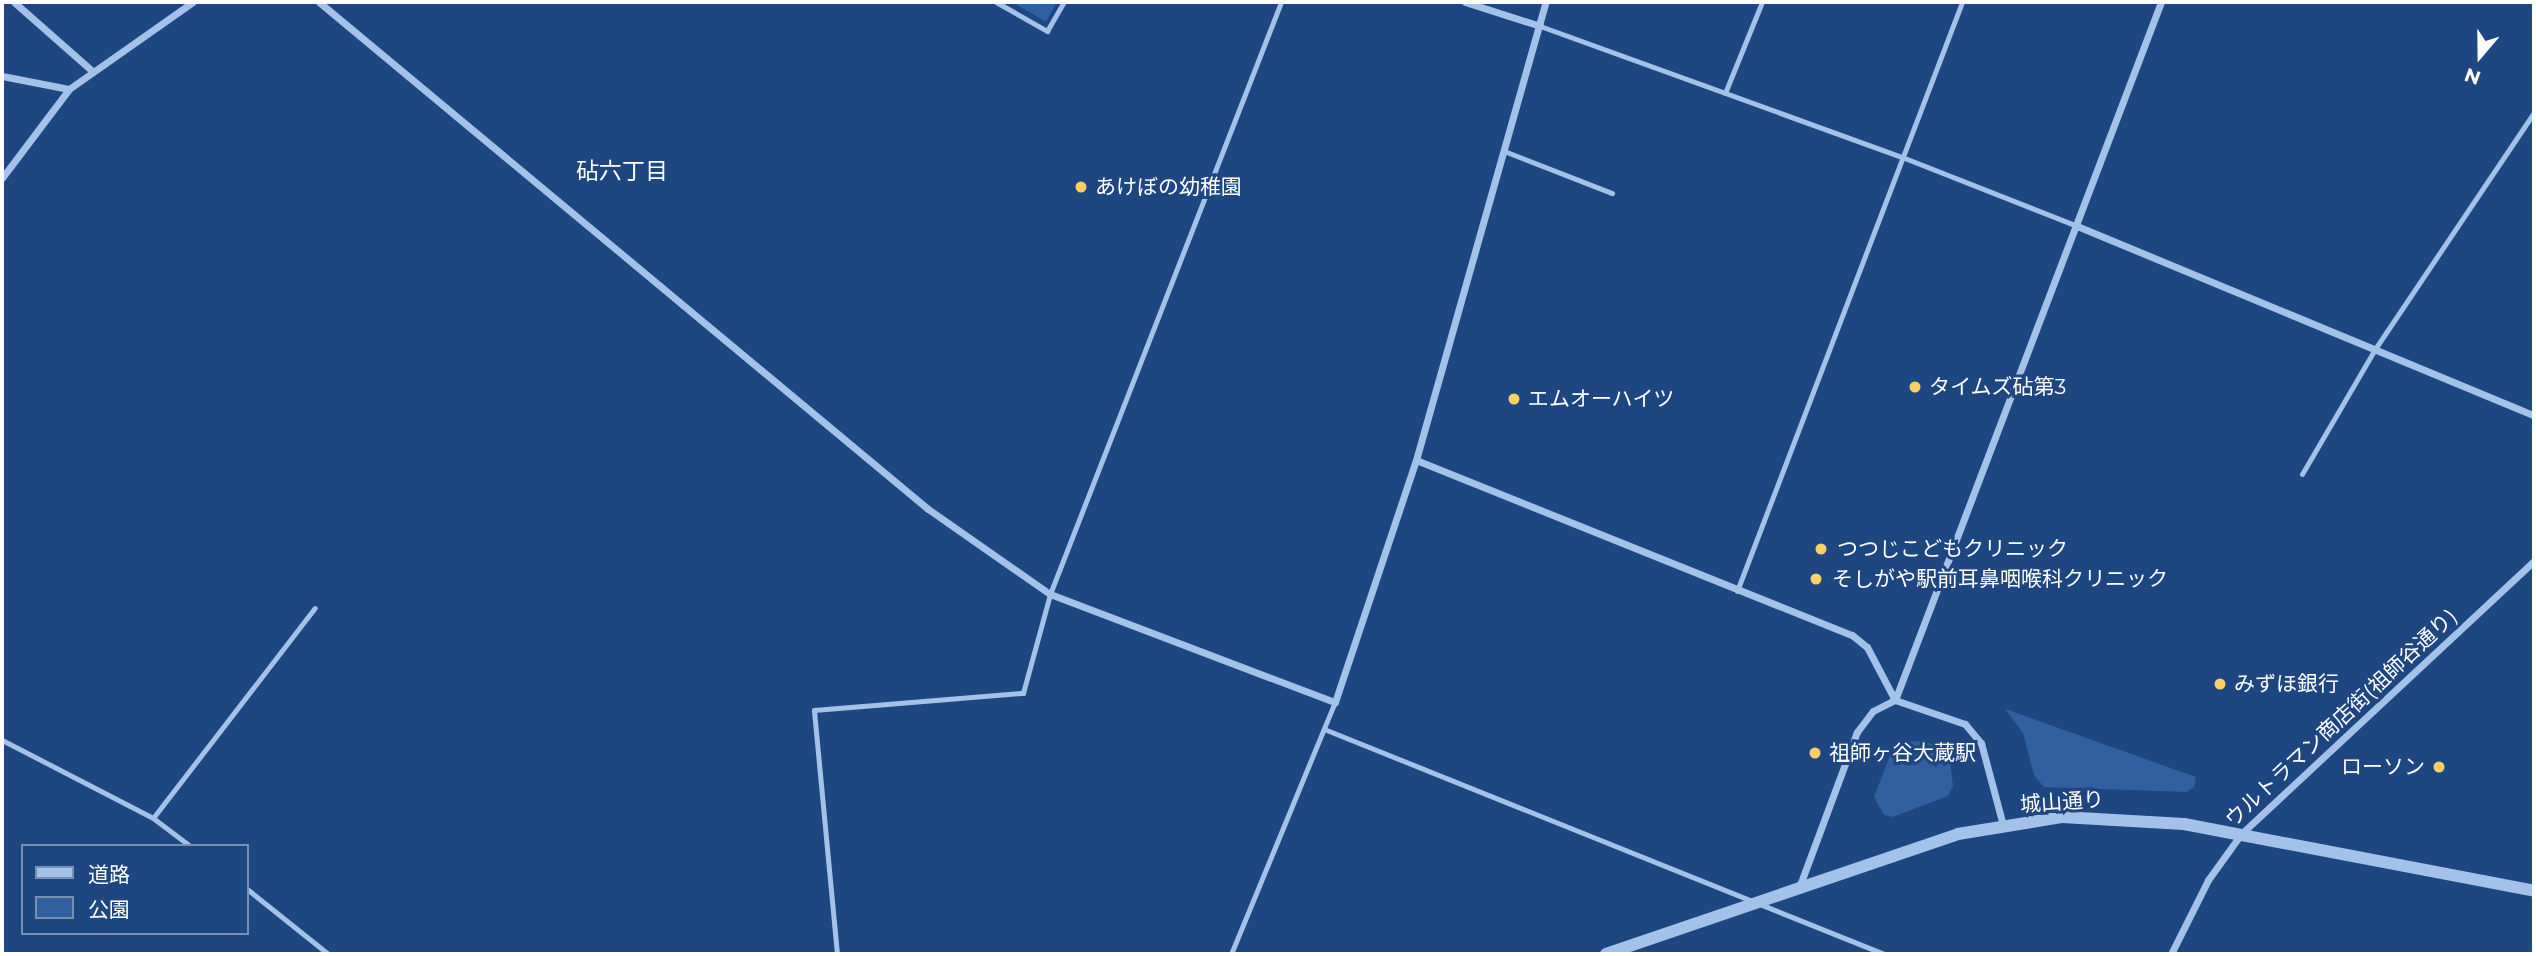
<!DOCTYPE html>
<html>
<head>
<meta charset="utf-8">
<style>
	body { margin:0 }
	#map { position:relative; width:2536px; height:956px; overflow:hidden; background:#1e4681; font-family:Montserrat,"Noto Sans JP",sans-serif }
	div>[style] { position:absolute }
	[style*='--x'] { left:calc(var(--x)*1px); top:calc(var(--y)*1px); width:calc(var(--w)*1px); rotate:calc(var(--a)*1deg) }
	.green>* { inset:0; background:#315fa0 }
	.service>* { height:5px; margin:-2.5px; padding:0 2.5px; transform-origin:2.5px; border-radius:2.5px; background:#a3c1e9 }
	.minor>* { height:7px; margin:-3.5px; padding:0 3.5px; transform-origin:3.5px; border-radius:3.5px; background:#a3c1e9 }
	.tertiary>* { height:12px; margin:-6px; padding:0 6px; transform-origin:6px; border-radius:6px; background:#a3c1e9 }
	.dots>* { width:19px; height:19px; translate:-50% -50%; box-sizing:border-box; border:4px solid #1e4681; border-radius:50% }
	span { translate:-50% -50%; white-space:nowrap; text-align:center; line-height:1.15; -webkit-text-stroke:6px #1e4681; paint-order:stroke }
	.poi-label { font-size:21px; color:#fff }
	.left { translate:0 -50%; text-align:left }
	.right { translate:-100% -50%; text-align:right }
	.street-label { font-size:21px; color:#fff }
	.neighbourhood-label { font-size:23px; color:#fff }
	.frame { position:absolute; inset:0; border:4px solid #fff; pointer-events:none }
	.legend { position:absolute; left:21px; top:844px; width:228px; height:91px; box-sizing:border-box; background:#1e4681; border:2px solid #7890b3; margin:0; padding:9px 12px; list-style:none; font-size:21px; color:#fff }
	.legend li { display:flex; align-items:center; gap:14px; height:35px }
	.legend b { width:35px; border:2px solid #7890b3 }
	.north { position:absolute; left:2445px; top:21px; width:70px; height:70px; -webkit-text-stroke:5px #1e4681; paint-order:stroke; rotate:200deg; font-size:19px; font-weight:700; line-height:28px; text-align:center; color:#fff }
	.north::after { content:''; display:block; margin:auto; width:24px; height:32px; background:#fff; clip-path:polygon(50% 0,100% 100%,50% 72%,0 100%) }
</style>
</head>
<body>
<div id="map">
	<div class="green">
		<div style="clip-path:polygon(1012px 2px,1057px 2px,1046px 22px)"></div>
		<div style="clip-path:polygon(2005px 709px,2196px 777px,2194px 787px,2187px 792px,2044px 787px,2034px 775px,2023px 733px)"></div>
		<div style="clip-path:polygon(1921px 741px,1939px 746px,1950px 760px,1953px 786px,1948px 796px,1893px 817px,1884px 815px,1874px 797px,1891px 753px,1909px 742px)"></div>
	</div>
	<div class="service">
		<div style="--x:996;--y:2;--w:59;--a:29.6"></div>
		<div style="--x:1047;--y:31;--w:34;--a:-60"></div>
		<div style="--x:1540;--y:26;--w:385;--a:19.9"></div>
		<div style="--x:1902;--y:157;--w:188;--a:21.5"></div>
		<div style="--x:1725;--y:93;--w:98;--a:-67.9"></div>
		<div style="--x:1504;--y:151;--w:116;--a:21.3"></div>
		<div style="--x:2302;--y:474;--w:145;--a:-59.7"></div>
		<div style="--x:2375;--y:349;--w:285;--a:-56.1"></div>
		<div style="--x:1737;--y:591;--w:631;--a:-69.09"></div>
		<div style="--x:1324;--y:729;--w:604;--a:21.89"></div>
		<div style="--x:2;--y:740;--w:170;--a:27.3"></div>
		<div style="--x:153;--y:818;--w:46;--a:37.1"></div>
		<div style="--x:153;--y:818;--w:265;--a:-52.4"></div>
		<div style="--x:247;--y:889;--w:104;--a:38.7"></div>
		<div style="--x:837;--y:954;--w:245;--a:-95.4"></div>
		<div style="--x:814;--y:710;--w:210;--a:-4.7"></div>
		<div style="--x:1023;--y:693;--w:103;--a:-74.7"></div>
		<div style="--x:1050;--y:594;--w:635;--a:-68.68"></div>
		<div style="--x:1231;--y:954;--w:273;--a:-67.6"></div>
	</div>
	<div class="minor">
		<div style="--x:14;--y:2;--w:103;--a:41.4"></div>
		<div style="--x:319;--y:2;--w:792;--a:39.78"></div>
		<div style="--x:928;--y:509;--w:149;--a:34.9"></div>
		<div style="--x:1050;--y:594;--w:305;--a:20.8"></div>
		<div style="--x:1335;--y:702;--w:255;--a:-71.5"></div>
		<div style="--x:1416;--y:460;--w:476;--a:-74.2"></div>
		<div style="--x:1465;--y:2;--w:79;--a:17.7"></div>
		<div style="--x:2;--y:76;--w:68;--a:11"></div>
		<div style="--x:2;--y:178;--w:111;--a:-53"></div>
		<div style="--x:69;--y:89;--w:151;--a:-35.1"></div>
		<div style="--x:2077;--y:226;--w:495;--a:22.5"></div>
		<div style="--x:1416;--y:460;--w:470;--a:21.9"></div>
		<div style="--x:1852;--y:635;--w:19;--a:39"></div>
		<div style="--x:1867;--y:647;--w:60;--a:62.2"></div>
		<div style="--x:1895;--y:700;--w:747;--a:-69.14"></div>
		<div style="--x:1800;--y:885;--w:163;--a:-69.6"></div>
		<div style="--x:1857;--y:732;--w:26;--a:-53"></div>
		<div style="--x:1873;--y:711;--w:25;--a:-27"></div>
		<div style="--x:1895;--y:700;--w:74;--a:18.9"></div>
		<div style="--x:1965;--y:724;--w:25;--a:50"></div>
		<div style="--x:1981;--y:743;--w:85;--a:75"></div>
		<div style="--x:2171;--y:954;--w:83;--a:-63.4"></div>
		<div style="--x:2208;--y:880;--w:57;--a:-54.3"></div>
		<div style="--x:2241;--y:834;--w:400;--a:-43"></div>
	</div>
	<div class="tertiary">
		<div style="--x:1606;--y:954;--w:372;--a:-18.8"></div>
		<div style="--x:1958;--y:834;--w:105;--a:-9.3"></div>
		<div style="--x:2062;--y:817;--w:122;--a:3.3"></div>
		<div style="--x:2184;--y:824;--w:356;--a:10.8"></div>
	</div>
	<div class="dots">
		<div style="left:1081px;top:187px;background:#f8d162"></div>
		<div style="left:1915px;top:387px;background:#f8d162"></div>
		<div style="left:1514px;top:399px;background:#f8d162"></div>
		<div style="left:1821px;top:549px;background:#f8d162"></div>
		<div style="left:1816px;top:579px;background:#f8d162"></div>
		<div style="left:2220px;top:684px;background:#f8d162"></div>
		<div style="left:1815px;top:753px;background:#f8d162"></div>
		<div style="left:2439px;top:767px;background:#f8d162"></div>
	</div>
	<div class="poi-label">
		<span class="left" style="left:1095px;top:187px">あけぼの幼稚園</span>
		<span class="left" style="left:1929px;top:387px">タイムズ砧第3</span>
		<span class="left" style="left:1528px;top:399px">エムオーハイツ</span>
		<span class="left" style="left:1837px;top:549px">つつじこどもクリニック</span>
		<span class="left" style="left:1832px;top:579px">そしがや駅前耳鼻咽喉科クリニック</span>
		<span class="left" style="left:2234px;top:684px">みずほ銀行</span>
		<span class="left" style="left:1829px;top:753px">祖師ヶ谷大蔵駅</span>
		<span class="right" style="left:2425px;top:767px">ローソン</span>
	</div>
	<div class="street-label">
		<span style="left:2341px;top:718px;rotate:-43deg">ウルトラマン商店街(祖師谷通り)</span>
		<span style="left:2062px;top:802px;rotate:-4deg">城山通り</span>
	</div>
	<div class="neighbourhood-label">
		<span style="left:622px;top:171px">砧六丁目</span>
	</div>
	<div class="frame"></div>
	<ul class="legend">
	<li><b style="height:9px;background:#a3c1e9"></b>道路</li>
	<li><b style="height:19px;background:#315fa0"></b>公園</li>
	</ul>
	<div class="north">N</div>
</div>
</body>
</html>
